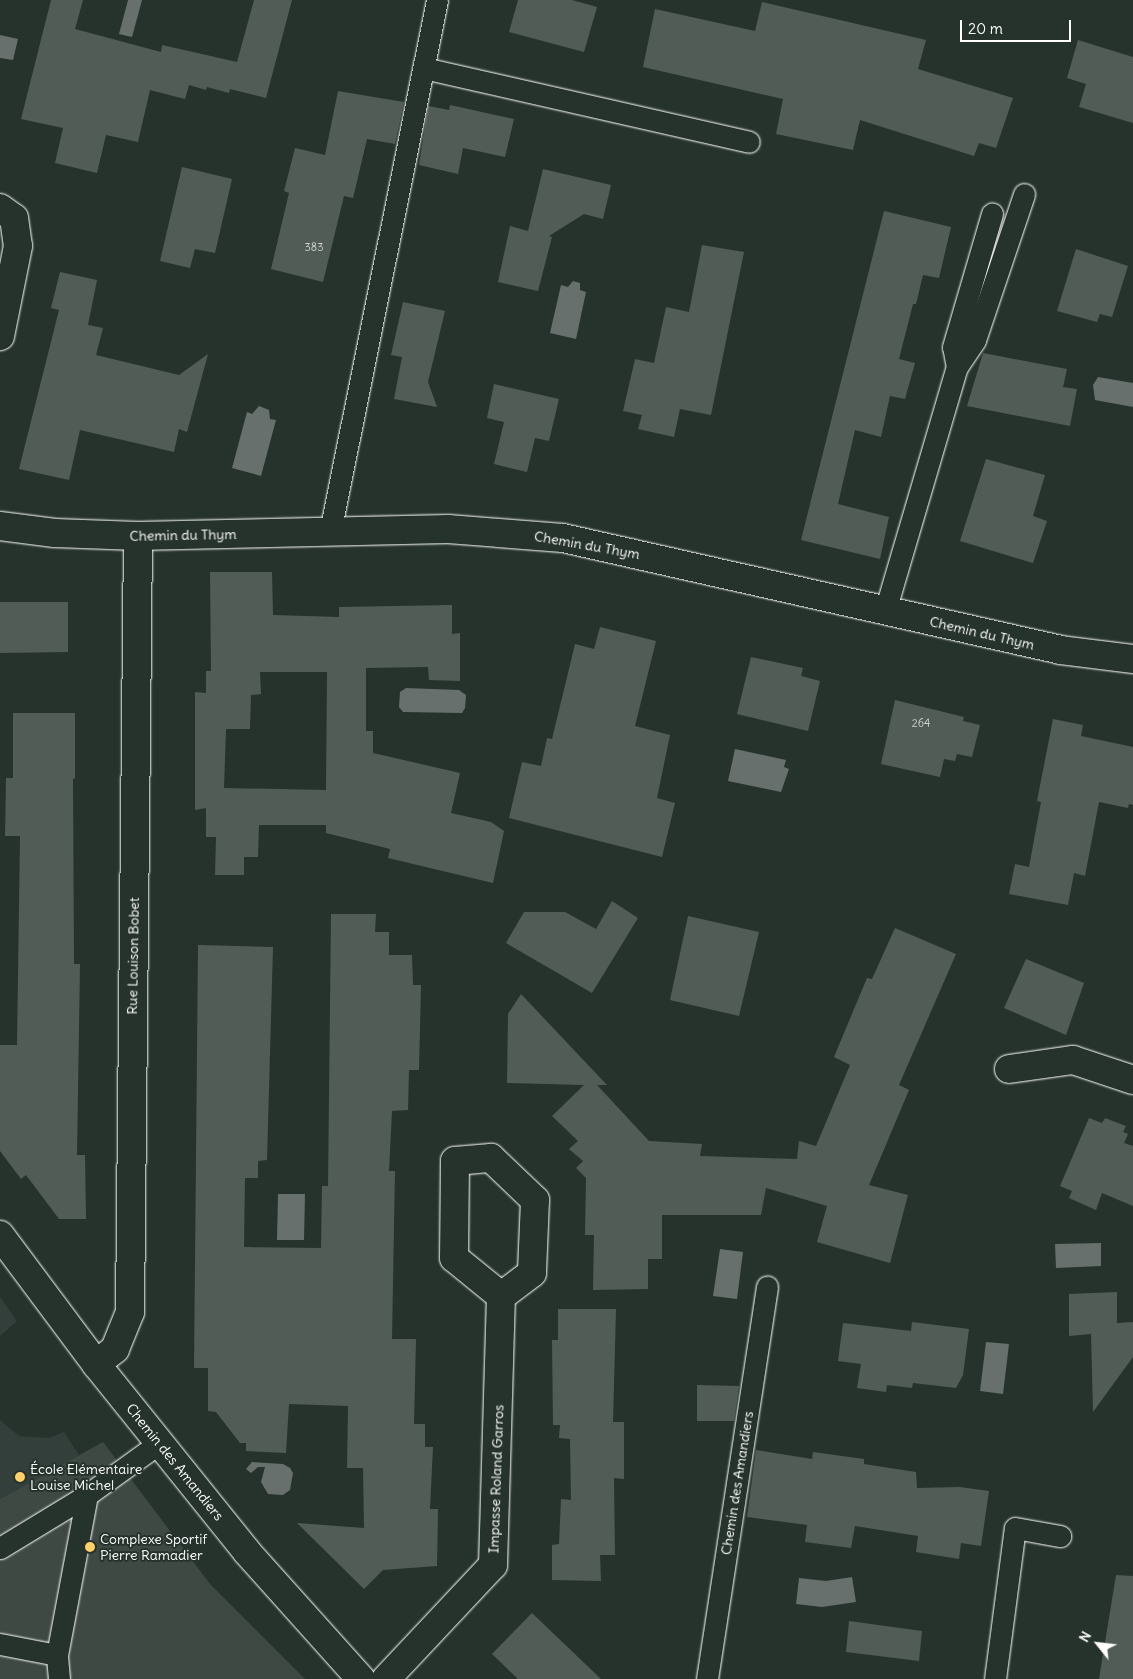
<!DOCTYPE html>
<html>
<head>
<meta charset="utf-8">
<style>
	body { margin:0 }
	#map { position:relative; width:1133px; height:1679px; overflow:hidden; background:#26332d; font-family:Delius,sans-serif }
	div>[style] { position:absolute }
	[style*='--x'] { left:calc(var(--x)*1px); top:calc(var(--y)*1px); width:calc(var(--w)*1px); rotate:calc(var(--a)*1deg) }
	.built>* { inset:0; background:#333f3a }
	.green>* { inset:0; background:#3e4944 }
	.water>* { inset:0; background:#67706c }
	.building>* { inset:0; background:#515c57 }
	.roads { filter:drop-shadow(0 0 1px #fff) drop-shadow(0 0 1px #fff) }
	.service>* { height:21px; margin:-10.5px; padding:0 10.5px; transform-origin:10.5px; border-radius:10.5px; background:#26332d }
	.minor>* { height:28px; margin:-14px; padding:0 14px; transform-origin:14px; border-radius:14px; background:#26332d }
	.dots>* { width:14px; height:14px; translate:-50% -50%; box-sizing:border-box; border:2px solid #26332d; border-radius:50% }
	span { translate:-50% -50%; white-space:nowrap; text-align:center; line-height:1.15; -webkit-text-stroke:4px #26332d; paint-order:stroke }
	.number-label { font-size:11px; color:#d4d6d5 }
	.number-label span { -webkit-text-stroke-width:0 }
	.street-label { font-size:14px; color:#fff }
	.poi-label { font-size:14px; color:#fff }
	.left { translate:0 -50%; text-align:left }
	.north { position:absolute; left:1073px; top:1619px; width:50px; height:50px; -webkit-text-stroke:4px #26332d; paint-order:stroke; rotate:299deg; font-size:14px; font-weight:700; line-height:20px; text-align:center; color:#fff }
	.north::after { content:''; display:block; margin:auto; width:18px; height:22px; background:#fff; clip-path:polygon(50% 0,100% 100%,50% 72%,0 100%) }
	.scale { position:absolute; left:960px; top:20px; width:111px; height:22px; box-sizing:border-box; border:2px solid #fff; border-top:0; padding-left:6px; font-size:15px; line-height:18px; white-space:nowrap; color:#fff; -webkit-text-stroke:4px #26332d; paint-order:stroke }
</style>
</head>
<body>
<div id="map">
	<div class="built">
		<div style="clip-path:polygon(0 1297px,17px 1321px,0 1336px)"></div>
		<div style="clip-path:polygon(0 1420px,19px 1436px,49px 1438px,64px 1432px,79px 1455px,0 1499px)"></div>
	</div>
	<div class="green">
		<div style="clip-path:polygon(103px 1442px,210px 1584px,305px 1679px,0 1679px,0 1499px)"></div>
	</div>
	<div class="water">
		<div style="clip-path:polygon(128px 0,142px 0,132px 37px,119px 34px)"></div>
		<div style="clip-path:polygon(0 35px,18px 39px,13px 60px,0 58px)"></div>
		<div style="clip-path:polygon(573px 281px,580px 283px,580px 290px,586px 292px,576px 339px,550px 333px,561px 285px,568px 287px)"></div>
		<div style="clip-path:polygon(1098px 377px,1133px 383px,1133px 407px,1095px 400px,1093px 385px)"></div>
		<div style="clip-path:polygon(259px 406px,269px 410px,270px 419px,276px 420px,261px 476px,232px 468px,247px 412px,252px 414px)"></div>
		<div style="clip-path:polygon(406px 688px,459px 690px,466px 695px,465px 708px,462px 713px,403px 712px,399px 707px,400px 692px)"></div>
		<div style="clip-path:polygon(735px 749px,786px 760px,784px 767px,789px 769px,781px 792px,728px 781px)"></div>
		<div style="clip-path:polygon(278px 1194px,305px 1194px,304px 1240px,277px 1240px)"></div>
		<div style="clip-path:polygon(1101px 1243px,1101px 1266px,1056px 1268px,1055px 1244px)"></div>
		<div style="clip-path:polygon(720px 1249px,743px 1252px,737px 1299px,713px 1296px)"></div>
		<div style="clip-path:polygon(986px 1342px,1009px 1344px,1003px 1394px,980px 1391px)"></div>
		<div style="clip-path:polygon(252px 1462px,283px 1464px,290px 1468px,293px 1473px,290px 1490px,283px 1495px,268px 1494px,261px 1482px,265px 1467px,258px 1467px,251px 1473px,246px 1469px)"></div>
		<div style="clip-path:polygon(852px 1577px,856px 1602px,822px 1607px,796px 1604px,799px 1578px,826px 1581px)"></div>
	</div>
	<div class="building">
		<div style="clip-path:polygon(51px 0,83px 0,75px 29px,161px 52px,162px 45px,237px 62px,254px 0,292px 0,266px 98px,230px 89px,229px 93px,207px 87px,206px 90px,189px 85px,185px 99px,150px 90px,138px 142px,106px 135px,97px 173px,55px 163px,63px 128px,21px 119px)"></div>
		<div style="clip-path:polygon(518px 0,572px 0,597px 7px,584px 52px,509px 32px)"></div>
		<div style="clip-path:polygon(762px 2px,926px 40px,918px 69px,1013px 98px,996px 148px,979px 143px,974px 156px,860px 120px,853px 150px,776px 134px,783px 99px,643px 67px,655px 9px,755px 31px)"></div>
		<div style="clip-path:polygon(1078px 40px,1133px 57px,1133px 123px,1079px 107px,1086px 84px,1067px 78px)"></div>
		<div style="clip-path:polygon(338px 91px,404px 102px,395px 144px,367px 139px,353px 198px,344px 196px,323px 282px,271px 269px,289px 193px,284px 191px,295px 148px,325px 155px)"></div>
		<div style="clip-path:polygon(450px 105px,514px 119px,505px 157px,463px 148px,458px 174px,419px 165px,428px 106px,449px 110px)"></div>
		<div style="clip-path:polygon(182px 167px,232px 179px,215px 253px,195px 249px,190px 268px,160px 261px)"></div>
		<div style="clip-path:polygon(543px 169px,611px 185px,603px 219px,584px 214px,549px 236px,552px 237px,538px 291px,498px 282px,510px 226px,528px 231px)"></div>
		<div style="clip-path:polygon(884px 211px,951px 227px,939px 278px,923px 275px,916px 304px,913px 304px,899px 359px,915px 363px,905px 399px,890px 396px,881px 437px,855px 430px,838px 504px,889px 517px,880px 559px,801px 540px)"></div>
		<div style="clip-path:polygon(702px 245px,744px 252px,711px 415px,680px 409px,674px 437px,638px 429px,642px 415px,623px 411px,635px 359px,654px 363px,666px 307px,689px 312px)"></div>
		<div style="clip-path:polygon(1076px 249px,1128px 266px,1112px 317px,1100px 314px,1097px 322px,1057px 311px)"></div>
		<div style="clip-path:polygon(60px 272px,97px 280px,88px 325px,103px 328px,96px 355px,179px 375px,208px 354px,187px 432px,179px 429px,174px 452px,80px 430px,69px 480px,19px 469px,59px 310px,51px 308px)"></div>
		<div style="clip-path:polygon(403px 302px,445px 311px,428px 382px,437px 407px,394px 399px,402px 357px,391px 355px)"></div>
		<div style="clip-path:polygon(983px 353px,1067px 369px,1063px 387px,1077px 389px,1070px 426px,967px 406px)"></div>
		<div style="clip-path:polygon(494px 384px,559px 399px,549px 441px,535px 438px,527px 472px,494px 464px,504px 422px,487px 418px)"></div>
		<div style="clip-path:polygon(986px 459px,1045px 475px,1033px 516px,1047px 521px,1033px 563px,960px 541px)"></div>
		<div style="clip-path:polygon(evenodd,210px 572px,272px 572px,273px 615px,339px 617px,339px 607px,452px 605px,452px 634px,460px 633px,460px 681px,429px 680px,428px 667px,366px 668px,366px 731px,373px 731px,373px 753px,460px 773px,451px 813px,491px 822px,504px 831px,493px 883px,388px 858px,390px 849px,326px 833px,326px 825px,259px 825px,258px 857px,244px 857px,244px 875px,215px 875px,216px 837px,206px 837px,206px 808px,195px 810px,195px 692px,206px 693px,206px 671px,211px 671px,210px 572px,260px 672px,327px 672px,326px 790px,224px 788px,226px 729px,250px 729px,251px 695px,261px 694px,260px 672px)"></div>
		<div style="clip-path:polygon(0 602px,68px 602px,68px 652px,0 653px)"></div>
		<div style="clip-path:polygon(600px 627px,656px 641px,635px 726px,670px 735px,657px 798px,675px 803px,662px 857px,509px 818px,522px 762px,541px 766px,547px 738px,552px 739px,575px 644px,594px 649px)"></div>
		<div style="clip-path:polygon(751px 657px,803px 668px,801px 676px,820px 681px,808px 731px,737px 714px)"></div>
		<div style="clip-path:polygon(895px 700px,964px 717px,963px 721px,980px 725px,972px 757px,957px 754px,955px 761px,944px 759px,940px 777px,881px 764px)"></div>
		<div style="clip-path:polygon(13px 713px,75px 713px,75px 778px,73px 779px,74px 964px,80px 964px,77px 1155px,85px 1155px,86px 1219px,59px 1219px,26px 1175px,21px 1179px,0 1151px,0 1045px,17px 1045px,20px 836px,5px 836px,6px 778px,13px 778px)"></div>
		<div style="clip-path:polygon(1053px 719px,1083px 725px,1081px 736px,1133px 747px,1133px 805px,1129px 804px,1128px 808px,1099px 802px,1085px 876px,1074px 873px,1068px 905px,1009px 894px,1015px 864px,1029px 867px,1041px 802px,1037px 801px)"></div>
		<div style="clip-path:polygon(612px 901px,638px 918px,592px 993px,506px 943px,524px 912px,565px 912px,596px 929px)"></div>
		<div style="clip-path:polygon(331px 914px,376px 914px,375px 932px,389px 932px,389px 955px,412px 955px,413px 985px,421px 985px,419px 1070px,409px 1070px,408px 1110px,392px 1111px,389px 1171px,395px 1171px,392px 1339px,416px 1339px,414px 1424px,425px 1424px,425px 1447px,433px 1447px,430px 1509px,438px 1509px,437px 1566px,383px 1570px,364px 1589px,297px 1523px,364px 1528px,363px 1468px,347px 1468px,348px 1406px,289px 1404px,286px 1453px,246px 1451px,246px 1443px,240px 1443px,216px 1412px,208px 1411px,208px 1368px,194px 1368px,198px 945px,273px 947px,267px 1160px,258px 1161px,258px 1178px,245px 1178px,244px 1247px,321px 1248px,322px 1186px,328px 1186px)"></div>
		<div style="clip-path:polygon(688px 916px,759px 932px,739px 1016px,670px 1000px)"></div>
		<div style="clip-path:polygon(895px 928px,956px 954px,899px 1085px,909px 1090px,869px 1185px,908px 1195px,890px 1263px,817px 1242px,827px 1206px,766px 1188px,761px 1215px,662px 1215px,662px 1259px,648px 1259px,648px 1289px,593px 1290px,594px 1235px,585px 1235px,586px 1178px,576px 1168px,583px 1161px,569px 1149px,578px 1141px,552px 1116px,584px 1085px,507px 1083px,508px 1014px,521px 994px,607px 1085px,597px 1085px,649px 1141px,702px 1144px,700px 1156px,797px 1159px,799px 1141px,816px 1146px,850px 1065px,834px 1057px,867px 978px,872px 979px)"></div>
		<div style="clip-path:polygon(1026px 959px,1084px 983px,1066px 1035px,1004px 1008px)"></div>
		<div style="clip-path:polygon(1089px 1118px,1102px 1123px,1105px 1118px,1126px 1126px,1123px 1132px,1128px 1134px,1124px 1143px,1133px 1146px,1133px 1206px,1102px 1193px,1096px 1210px,1069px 1198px,1072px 1191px,1060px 1186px)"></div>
		<div style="clip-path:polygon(1117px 1292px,1117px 1323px,1133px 1322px,1133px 1357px,1093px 1412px,1091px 1334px,1069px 1336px,1069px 1294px)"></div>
		<div style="clip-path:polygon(558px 1309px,616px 1309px,613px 1422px,624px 1422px,624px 1479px,614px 1478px,615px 1555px,600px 1555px,601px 1581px,552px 1580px,552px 1545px,559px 1544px,561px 1499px,571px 1500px,570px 1439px,559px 1438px,560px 1425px,553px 1425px,552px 1340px,558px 1340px)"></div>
		<div style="clip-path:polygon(912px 1322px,969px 1329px,963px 1375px,956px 1388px,913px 1383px,912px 1388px,887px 1385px,886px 1392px,857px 1388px,861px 1364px,838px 1361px,843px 1323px,911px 1331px)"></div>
		<div style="clip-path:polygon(697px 1385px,739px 1386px,734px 1421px,697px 1421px)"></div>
		<div style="clip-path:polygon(756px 1450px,812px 1459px,813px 1452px,864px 1459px,864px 1464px,916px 1472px,917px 1488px,960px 1487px,989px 1491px,981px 1546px,961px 1543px,959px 1559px,916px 1552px,918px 1536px,855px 1526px,851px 1548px,805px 1542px,807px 1525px,747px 1517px)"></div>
		<div style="clip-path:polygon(1116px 1575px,1133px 1576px,1133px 1679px,1099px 1679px)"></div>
		<div style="clip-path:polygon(532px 1613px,601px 1679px,518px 1679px,492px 1654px)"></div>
		<div style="clip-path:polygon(849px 1621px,922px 1631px,919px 1661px,846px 1652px)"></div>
	</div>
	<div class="roads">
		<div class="service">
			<div style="--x:424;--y:68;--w:333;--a:12.8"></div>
			<div style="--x:957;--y:367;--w:20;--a:-101"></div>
			<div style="--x:953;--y:347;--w:139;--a:-73.7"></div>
			<div style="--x:330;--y:532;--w:543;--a:-78.63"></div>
			<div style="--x:885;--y:611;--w:254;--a:-73.6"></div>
			<div style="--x:957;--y:367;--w:32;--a:-56"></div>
			<div style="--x:975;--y:340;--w:154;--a:-71.4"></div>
			<div style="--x:0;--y:1548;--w:102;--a:-31.3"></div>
			<div style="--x:87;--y:1495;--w:89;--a:-35.8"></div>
			<div style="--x:0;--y:1644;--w:58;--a:10.9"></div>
			<div style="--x:59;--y:1679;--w:24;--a:-95"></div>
			<div style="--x:57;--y:1655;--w:163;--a:-79.4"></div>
			<div style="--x:707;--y:1679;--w:397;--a:-81.3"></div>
			<div style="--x:995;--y:1679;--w:152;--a:-82.5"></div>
			<div style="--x:1015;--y:1528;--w:46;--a:10.1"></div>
		</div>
		<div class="minor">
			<div style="--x:0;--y:208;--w:17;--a:36"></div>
			<div style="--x:14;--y:218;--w:28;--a:82"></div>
			<div style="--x:18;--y:246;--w:92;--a:101.3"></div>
			<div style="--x:0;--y:526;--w:55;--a:7.3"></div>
			<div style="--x:55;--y:533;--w:83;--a:2.1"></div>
			<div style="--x:138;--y:536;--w:310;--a:-1.3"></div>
			<div style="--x:448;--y:529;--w:115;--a:4.5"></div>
			<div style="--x:563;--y:538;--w:510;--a:12.67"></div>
			<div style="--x:1061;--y:650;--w:73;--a:7.1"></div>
			<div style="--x:1009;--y:1069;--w:65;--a:-8"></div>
			<div style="--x:1073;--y:1060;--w:63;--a:18.4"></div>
			<div style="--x:491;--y:1158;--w:61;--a:43.7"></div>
			<div style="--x:535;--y:1200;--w:73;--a:92.4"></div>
			<div style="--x:532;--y:1273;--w:39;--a:143"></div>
			<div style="--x:501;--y:1296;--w:60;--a:-141"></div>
			<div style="--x:454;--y:1258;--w:97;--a:-89.4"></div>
			<div style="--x:455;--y:1161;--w:36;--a:-5"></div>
			<div style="--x:0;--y:1235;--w:161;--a:53.3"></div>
			<div style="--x:96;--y:1364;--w:241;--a:51.2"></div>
			<div style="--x:247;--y:1552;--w:171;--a:48.1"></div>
			<div style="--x:96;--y:1364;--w:24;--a:-38"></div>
			<div style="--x:115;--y:1349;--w:40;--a:-68"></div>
			<div style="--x:130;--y:1312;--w:776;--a:-89.41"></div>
			<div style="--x:386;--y:1679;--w:156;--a:-46.8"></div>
			<div style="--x:493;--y:1565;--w:269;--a:-88.3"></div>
		</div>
	</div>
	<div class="dots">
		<div style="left:20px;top:1477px;background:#ffd166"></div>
		<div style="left:90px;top:1547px;background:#ffd166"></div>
	</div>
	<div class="number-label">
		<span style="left:314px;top:247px">383</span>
		<span style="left:921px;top:723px">264</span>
	</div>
	<div class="street-label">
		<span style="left:183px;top:535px;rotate:-1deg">Chemin du Thym</span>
		<span style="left:587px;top:545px;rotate:10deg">Chemin du Thym</span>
		<span style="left:982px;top:633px;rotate:13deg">Chemin du Thym</span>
		<span style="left:133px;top:956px;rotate:-89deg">Rue Louison Bobet</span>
		<span style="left:175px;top:1462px;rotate:51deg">Chemin des Amandiers</span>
		<span style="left:496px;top:1479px;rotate:-88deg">Impasse Roland Garros</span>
		<span style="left:737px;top:1483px;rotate:-81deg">Chemin des Amandiers</span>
	</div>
	<div class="poi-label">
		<span class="left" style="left:30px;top:1477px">École Elémentaire<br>Louise Michel</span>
		<span class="left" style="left:100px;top:1547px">Complexe Sportif<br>Pierre Ramadier</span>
	</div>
	<div class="north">N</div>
	<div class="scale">20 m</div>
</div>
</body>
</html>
